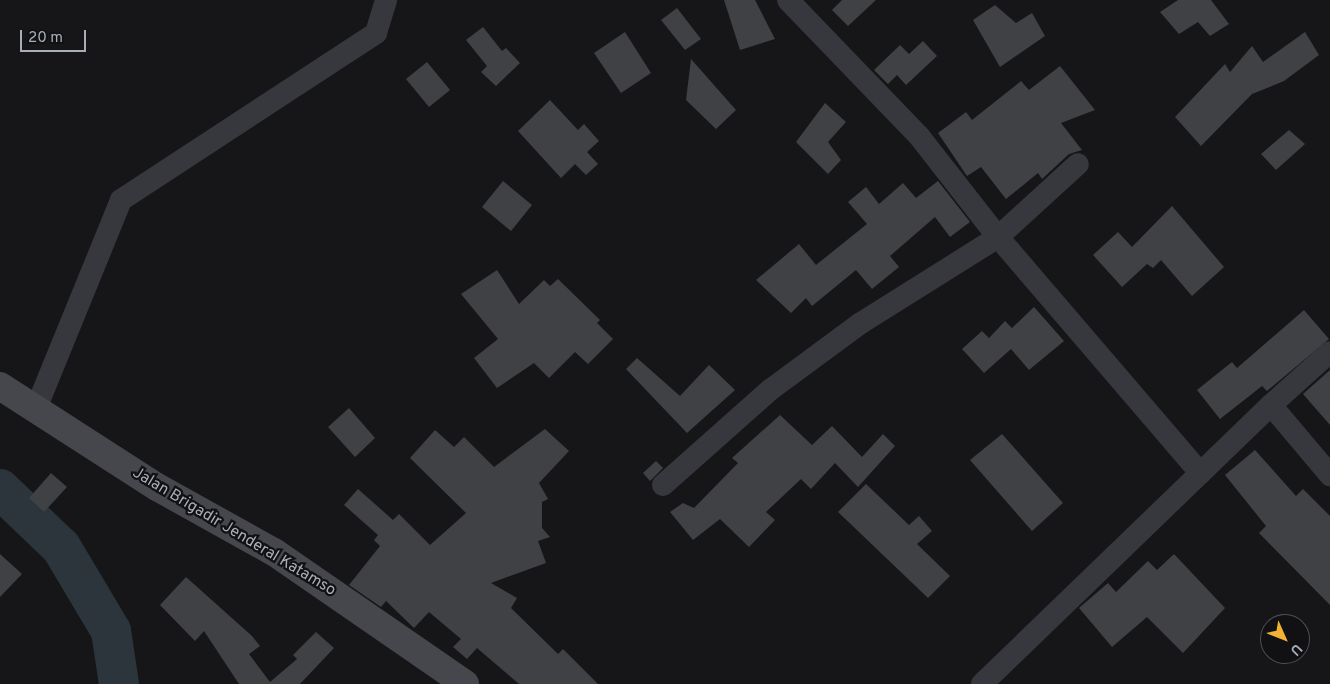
<!DOCTYPE html>
<html>
<head>
<meta charset="utf-8">
<style>
	body { margin:0 }
	#map { position:relative; width:1330px; height:684px; overflow:hidden; background:#161618; font-family:Overpass,sans-serif }
	div>[style] { position:absolute }
	[style*='--x'] { left:calc(var(--x)*1px); top:calc(var(--y)*1px); width:calc(var(--w)*1px); rotate:calc(var(--a)*1deg) }
	.river>* { height:40px; margin:-20px; padding:0 20px; transform-origin:20px; border-radius:20px; background:#2c353c }
	.building>* { inset:0; background:#404145 }
	.street>* { height:22px; margin:-11px; padding:0 11px; transform-origin:11px; border-radius:11px; background:#37383d }
	.secondary>* { height:28px; margin:-14px; padding:0 14px; transform-origin:14px; border-radius:14px; background:#45474d }
	span { translate:-50% -50%; white-space:nowrap; text-align:center; line-height:1.15; -webkit-text-stroke:4.5px #111113; paint-order:stroke }
	.street-label { font-size:16px; color:#a8adb8 }
	.north { position:absolute; left:1260px; top:614px; width:50px; height:50px; box-sizing:border-box; background:#111113; border:1px solid #4d4f55; border-radius:50%; rotate:134deg; font-size:14px; font-weight:700; line-height:20px; text-align:center; color:#a8adb8 }
	.north::after { content:''; display:block; margin:auto; width:18px; height:22px; background:#f2b134; clip-path:polygon(50% 0,100% 100%,50% 72%,0 100%) }
	.scale { position:absolute; left:20px; top:30px; width:66px; height:22px; box-sizing:border-box; border:2px solid #a8adb8; border-top:0; padding-left:6px; font-size:15px; line-height:18px; white-space:nowrap; color:#a8adb8; -webkit-text-stroke:4px #111113; paint-order:stroke }
</style>
</head>
<body>
<div id="map">
	<div class="river">
		<div style="--x:0;--y:489;--w:84;--a:43.6"></div>
		<div style="--x:61;--y:547;--w:98;--a:59.2"></div>
		<div style="--x:111;--y:631;--w:54;--a:81.4"></div>
	</div>
	<div class="building">
		<div style="clip-path:polygon(724px 0,755px 0,775px 39px,740px 50px)"></div>
		<div style="clip-path:polygon(842px 0,876px 0,848px 26px,832px 10px)"></div>
		<div style="clip-path:polygon(1178px 0,1211px 0,1229px 24px,1210px 36px,1198px 22px,1179px 34px,1160px 12px)"></div>
		<div style="clip-path:polygon(995px 5px,1016px 23px,1032px 13px,1045px 36px,1000px 67px,973px 20px)"></div>
		<div style="clip-path:polygon(677px 8px,701px 39px,685px 50px,661px 20px)"></div>
		<div style="clip-path:polygon(483px 27px,502px 51px,506px 48px,520px 63px,496px 86px,481px 72px,487px 66px,466px 40px)"></div>
		<div style="clip-path:polygon(625px 32px,651px 73px,621px 93px,594px 53px)"></div>
		<div style="clip-path:polygon(1305px 32px,1319px 55px,1284px 81px,1252px 94px,1201px 146px,1175px 117px,1225px 64px,1230px 72px,1252px 46px,1263px 62px)"></div>
		<div style="clip-path:polygon(923px 41px,937px 56px,906px 85px,897px 75px,888px 84px,874px 70px,900px 45px,909px 54px)"></div>
		<div style="clip-path:polygon(691px 59px,736px 110px,716px 129px,686px 100px)"></div>
		<div style="clip-path:polygon(427px 62px,450px 90px,429px 107px,406px 79px)"></div>
		<div style="clip-path:polygon(1060px 66px,1095px 110px,1061px 123px,1082px 150px,1069px 154px,1042px 179px,1038px 173px,1006px 199px,981px 167px,967px 176px,938px 133px,966px 112px,972px 120px,1021px 81px,1029px 90px)"></div>
		<div style="clip-path:polygon(550px 100px,578px 130px,584px 124px,599px 141px,587px 152px,598px 164px,586px 175px,575px 164px,561px 178px,518px 131px)"></div>
		<div style="clip-path:polygon(825px 103px,846px 122px,828px 142px,841px 160px,828px 174px,796px 142px)"></div>
		<div style="clip-path:polygon(1289px 130px,1305px 144px,1276px 170px,1261px 154px)"></div>
		<div style="clip-path:polygon(503px 181px,532px 205px,511px 231px,482px 207px)"></div>
		<div style="clip-path:polygon(938px 181px,970px 222px,950px 237px,935px 217px,890px 256px,899px 267px,872px 289px,856px 270px,812px 306px,806px 298px,791px 313px,756px 280px,799px 244px,816px 265px,867px 224px,848px 202px,866px 187px,879px 204px,903px 183px,916px 198px)"></div>
		<div style="clip-path:polygon(1172px 206px,1224px 267px,1192px 296px,1161px 260px,1153px 268px,1147px 264px,1122px 287px,1093px 255px,1118px 232px,1132px 247px)"></div>
		<div style="clip-path:polygon(497px 270px,519px 304px,544px 280px,550px 286px,558px 279px,600px 320px,597px 323px,613px 339px,588px 364px,575px 352px,549px 378px,534px 363px,497px 388px,474px 358px,498px 339px,461px 294px)"></div>
		<div style="clip-path:polygon(1034px 307px,1064px 341px,1029px 370px,1011px 349px,984px 373px,962px 349px,982px 331px,989px 338px,1005px 321px,1012px 328px)"></div>
		<div style="clip-path:polygon(1304px 310px,1329px 339px,1267px 391px,1262px 386px,1220px 419px,1197px 390px,1232px 362px,1237px 368px)"></div>
		<div style="clip-path:polygon(637px 358px,680px 396px,709px 365px,735px 390px,687px 433px,626px 369px)"></div>
		<div style="clip-path:polygon(1330px 370px,1330px 425px,1303px 394px)"></div>
		<div style="clip-path:polygon(349px 408px,375px 438px,355px 457px,328px 427px)"></div>
		<div style="clip-path:polygon(780px 415px,812px 445px,832px 426px,862px 457px,883px 434px,895px 446px,858px 487px,835px 463px,811px 489px,801px 479px,766px 512px,775px 520px,749px 547px,720px 519px,693px 540px,670px 512px,683px 503px,694px 508px,738px 463px,732px 458px)"></div>
		<div style="clip-path:polygon(545px 429px,569px 451px,539px 483px,548px 499px,542px 502px,542px 528px,550px 537px,538px 541px,546px 563px,491px 583px,517px 598px,511px 608px,558px 654px,563px 649px,598px 684px,519px 684px,477px 648px,467px 659px,453px 647px,461px 639px,429px 612px,414px 628px,386px 601px,381px 607px,349px 585px,380px 546px,374px 540px,378px 535px,344px 505px,358px 489px,393px 520px,399px 514px,430px 545px,466px 513px,410px 458px,435px 430px,454px 447px,464px 437px,494px 467px)"></div>
		<div style="clip-path:polygon(1002px 434px,1063px 503px,1032px 531px,970px 460px)"></div>
		<div style="clip-path:polygon(1255px 450px,1296px 496px,1303px 489px,1330px 516px,1330px 605px,1259px 533px,1266px 526px,1225px 475px)"></div>
		<div style="clip-path:polygon(656px 461px,663px 468px,650px 481px,643px 473px)"></div>
		<div style="clip-path:polygon(51px 473px,67px 487px,44px 512px,29px 498px)"></div>
		<div style="clip-path:polygon(866px 484px,909px 525px,919px 516px,932px 531px,917px 544px,950px 576px,928px 598px,838px 512px)"></div>
		<div style="clip-path:polygon(0 554px,22px 574px,0 597px)"></div>
		<div style="clip-path:polygon(1174px 554px,1225px 608px,1183px 653px,1147px 617px,1112px 647px,1079px 608px,1108px 583px,1116px 592px,1148px 561px,1157px 570px)"></div>
		<div style="clip-path:polygon(186px 577px,252px 636px,260px 646px,249px 654px,270px 682px,297px 659px,293px 655px,316px 632px,334px 648px,300px 684px,239px 684px,204px 631px,195px 641px,160px 605px)"></div>
	</div>
	<div class="street">
		<div style="--x:788;--y:0;--w:189;--a:46.1"></div>
		<div style="--x:919;--y:136;--w:128;--a:52"></div>
		<div style="--x:998;--y:237;--w:311;--a:49.4"></div>
		<div style="--x:1271;--y:405;--w:79;--a:-41.9"></div>
		<div style="--x:37;--y:406;--w:222;--a:-67.8"></div>
		<div style="--x:121;--y:200;--w:305;--a:-33.2"></div>
		<div style="--x:376;--y:33;--w:34;--a:-73"></div>
		<div style="--x:663;--y:485;--w:143;--a:-41.6"></div>
		<div style="--x:770;--y:390;--w:113;--a:-36.4"></div>
		<div style="--x:861;--y:323;--w:162;--a:-32.1"></div>
		<div style="--x:998;--y:237;--w:108;--a:-42.4"></div>
		<div style="--x:982;--y:684;--w:402;--a:-44"></div>
		<div style="--x:1271;--y:405;--w:92;--a:49.9"></div>
	</div>
	<div class="secondary">
		<div style="--x:0;--y:386;--w:187;--a:32.8"></div>
		<div style="--x:157;--y:487;--w:134;--a:29.1"></div>
		<div style="--x:274;--y:552;--w:232;--a:34.6"></div>
	</div>
	<div class="street-label">
		<span style="left:234px;top:532px;rotate:31deg">Jalan Brigadir Jenderal Katamso</span>
	</div>
	<div class="north">U</div>
	<div class="scale">20 m</div>
</div>
</body>
</html>
